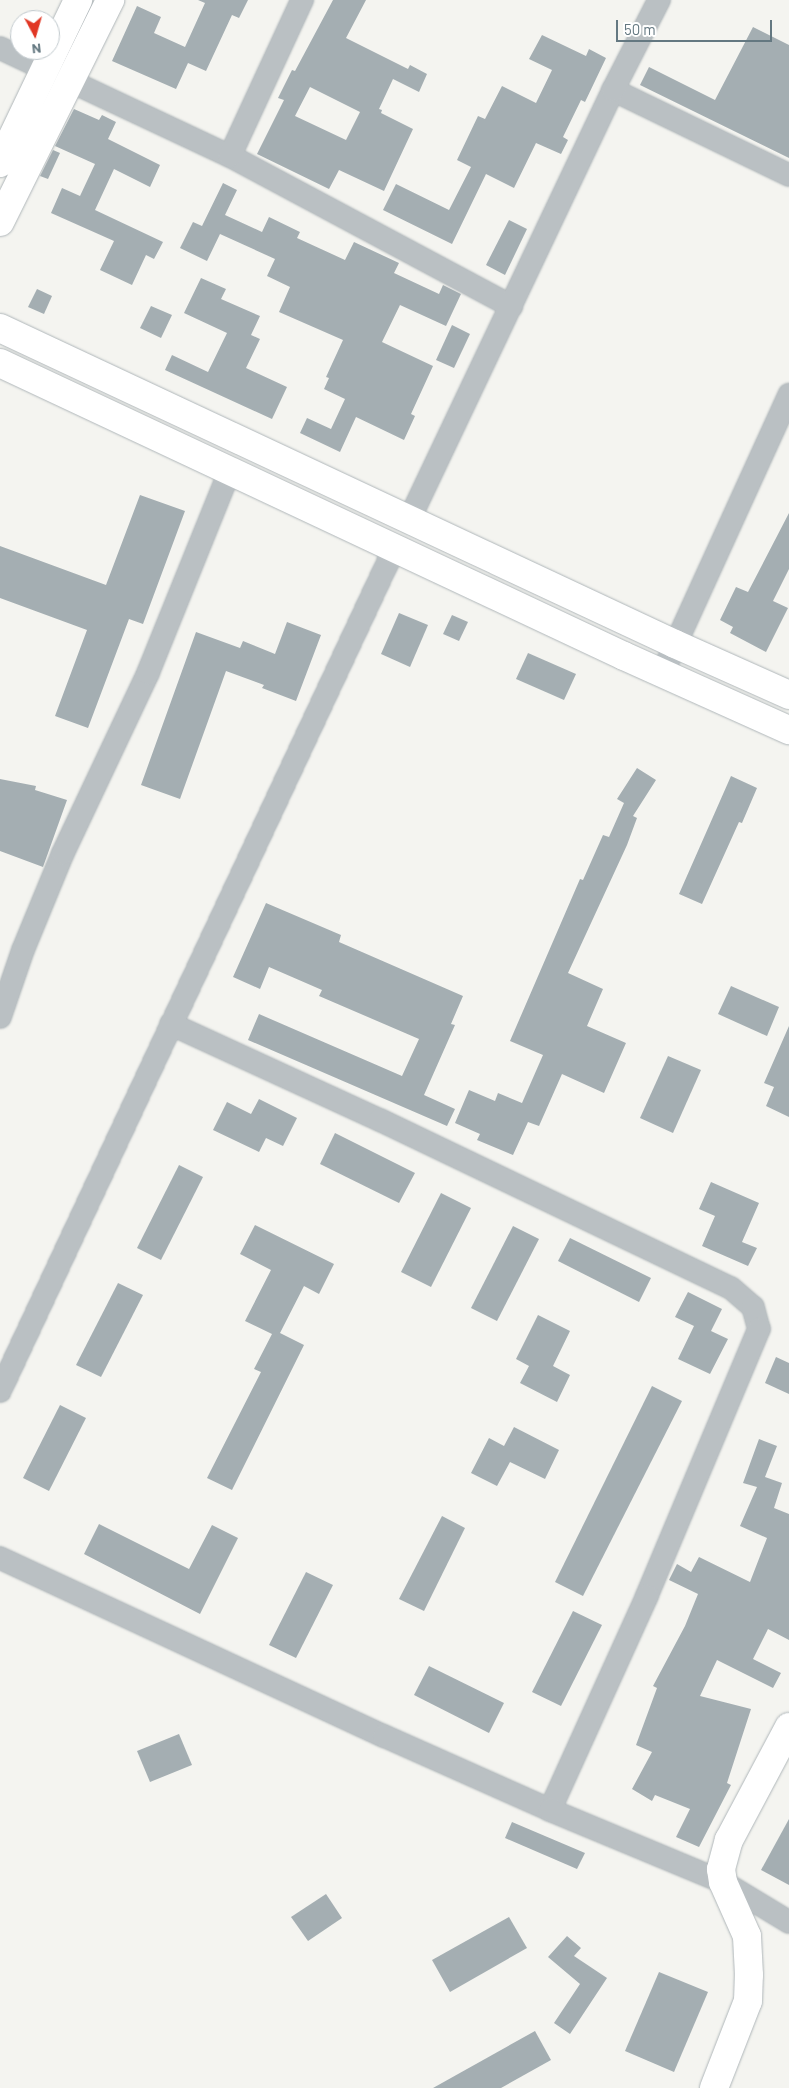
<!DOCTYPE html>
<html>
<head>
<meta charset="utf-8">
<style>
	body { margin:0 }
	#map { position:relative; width:789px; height:2088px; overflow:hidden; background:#f4f4f0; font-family:Barlow,sans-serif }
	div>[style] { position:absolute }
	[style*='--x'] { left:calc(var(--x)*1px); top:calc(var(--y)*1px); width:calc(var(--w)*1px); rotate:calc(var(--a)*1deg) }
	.building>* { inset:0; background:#a4aeb2 }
	.roads { filter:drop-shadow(0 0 1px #afb6b9) drop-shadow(0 0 1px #afb6b9) }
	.street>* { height:22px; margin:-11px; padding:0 11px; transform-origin:11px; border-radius:11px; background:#bac0c3 }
	.secondary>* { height:28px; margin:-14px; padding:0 14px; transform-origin:14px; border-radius:14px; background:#fff }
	span { translate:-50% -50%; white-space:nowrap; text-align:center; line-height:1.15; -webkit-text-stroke:5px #fff; paint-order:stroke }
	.north { position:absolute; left:10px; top:10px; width:50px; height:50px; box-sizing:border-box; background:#fff; border:1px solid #c1c9cd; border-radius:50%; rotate:174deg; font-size:14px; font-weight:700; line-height:20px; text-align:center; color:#647881 }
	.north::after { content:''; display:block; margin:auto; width:18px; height:22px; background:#e13724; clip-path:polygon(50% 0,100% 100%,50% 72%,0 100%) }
	.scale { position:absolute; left:616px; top:20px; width:156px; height:22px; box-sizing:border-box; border:2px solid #647881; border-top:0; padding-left:6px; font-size:15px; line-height:18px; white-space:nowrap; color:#647881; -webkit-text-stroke:4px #fff; paint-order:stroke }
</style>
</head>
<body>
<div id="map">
	<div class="building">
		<div style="clip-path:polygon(198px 0,248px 0,239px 18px,232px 15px,206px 71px,188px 63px,176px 89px,112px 61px,137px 6px,161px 17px,154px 33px,185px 47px,205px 3px)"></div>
		<div style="clip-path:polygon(evenodd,333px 0,366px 0,346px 38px,408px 69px,410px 65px,427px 74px,419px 92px,393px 79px,379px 109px,382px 110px,381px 113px,413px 129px,384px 191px,339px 170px,329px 189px,257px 154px,284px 100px,278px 98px,292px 70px,295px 71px,333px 0,310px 87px,360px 112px,346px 140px,295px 116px,310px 87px)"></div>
		<div style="clip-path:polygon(753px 27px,789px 45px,789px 158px,640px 85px,649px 67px,715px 100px)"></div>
		<div style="clip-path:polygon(542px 35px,586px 56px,589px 49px,606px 58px,585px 102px,581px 100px,563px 137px,568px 140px,561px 154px,536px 143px,514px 188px,486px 174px,452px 244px,383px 210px,396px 184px,449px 210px,471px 167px,457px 160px,478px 116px,485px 119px,502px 86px,536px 103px,552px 70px,529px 59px)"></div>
		<div style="clip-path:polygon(74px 109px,99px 120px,102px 115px,116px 122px,108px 139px,160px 165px,150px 187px,114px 169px,95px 210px,163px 242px,154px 259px,146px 255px,132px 285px,100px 270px,114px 241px,51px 213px,62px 188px,80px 196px,95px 164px,55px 146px)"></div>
		<div style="clip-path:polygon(53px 150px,60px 153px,48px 179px,40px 176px)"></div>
		<div style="clip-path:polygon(223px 183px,237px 190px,225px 215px,262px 232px,269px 217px,300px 232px,297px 238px,345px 260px,354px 242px,399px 263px,394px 273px,439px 294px,443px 285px,461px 294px,446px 326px,400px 305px,382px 342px,433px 366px,411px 414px,415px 416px,404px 440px,356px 417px,340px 452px,300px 433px,307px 418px,331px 429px,345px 399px,324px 389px,329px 378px,326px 377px,343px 340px,279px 312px,290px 287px,267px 276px,275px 259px,220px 234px,207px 261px,180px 248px,193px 222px,202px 226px)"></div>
		<div style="clip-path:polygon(509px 220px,527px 229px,505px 275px,486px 265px)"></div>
		<div style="clip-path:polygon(201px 278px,226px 289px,221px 299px,260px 316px,251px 335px,260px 339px,246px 368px,287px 387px,272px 419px,165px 370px,172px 355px,208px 372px,227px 333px,184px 313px)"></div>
		<div style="clip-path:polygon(37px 289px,52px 296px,44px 314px,28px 307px)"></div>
		<div style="clip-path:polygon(151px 306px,172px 315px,161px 338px,140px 328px)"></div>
		<div style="clip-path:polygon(452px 325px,470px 334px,454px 368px,436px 360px)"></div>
		<div style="clip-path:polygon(140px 495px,185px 511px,143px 624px,129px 619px,88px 728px,55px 716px,87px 630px,0 598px,0 546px,106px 585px)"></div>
		<div style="clip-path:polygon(789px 513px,789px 569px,773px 601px,788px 608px,766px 652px,730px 633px,733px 627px,720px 620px,736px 587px,748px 592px)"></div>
		<div style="clip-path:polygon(399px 613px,428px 625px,410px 667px,381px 654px)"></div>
		<div style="clip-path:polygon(452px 615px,468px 622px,459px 641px,443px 634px)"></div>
		<div style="clip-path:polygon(287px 622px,321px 635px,296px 701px,262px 688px,264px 685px,226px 671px,180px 799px,141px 785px,196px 632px,240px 648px,243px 641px,275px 654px)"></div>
		<div style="clip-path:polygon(528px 653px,576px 674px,564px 700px,516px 679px)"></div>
		<div style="clip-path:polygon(637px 768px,656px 780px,633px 816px,637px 818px,627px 845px,568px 973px,603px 989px,587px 1026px,626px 1043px,604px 1093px,562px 1074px,539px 1126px,528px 1122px,513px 1155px,477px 1140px,480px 1134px,455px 1123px,469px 1090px,495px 1101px,498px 1093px,522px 1103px,543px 1055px,510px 1041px,580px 879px,583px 880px,603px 835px,609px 837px,624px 803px,617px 799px)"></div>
		<div style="clip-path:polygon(731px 776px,757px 788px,742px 823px,739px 822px,702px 904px,679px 894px)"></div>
		<div style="clip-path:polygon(0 779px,36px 786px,35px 790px,67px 800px,43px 867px,0 851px)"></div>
		<div style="clip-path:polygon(266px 903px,341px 935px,339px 942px,463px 996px,451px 1024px,455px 1025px,424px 1095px,455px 1109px,447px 1126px,248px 1040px,259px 1014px,402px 1076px,419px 1039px,319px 996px,322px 990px,269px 967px,260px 989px,233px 977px)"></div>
		<div style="clip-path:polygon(731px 986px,779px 1007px,767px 1036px,718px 1014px)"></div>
		<div style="clip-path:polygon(789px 1026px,789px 1117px,766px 1106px,774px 1087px,764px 1083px)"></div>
		<div style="clip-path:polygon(668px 1056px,701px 1070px,673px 1133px,640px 1118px)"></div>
		<div style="clip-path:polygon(259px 1099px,297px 1118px,283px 1146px,266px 1138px,259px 1152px,213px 1130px,227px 1102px,251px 1114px)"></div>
		<div style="clip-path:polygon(335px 1133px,415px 1173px,399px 1203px,320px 1164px)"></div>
		<div style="clip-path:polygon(179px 1165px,203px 1177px,161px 1260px,137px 1248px)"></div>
		<div style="clip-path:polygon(711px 1182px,759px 1203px,742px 1242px,757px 1248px,748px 1266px,702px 1246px,715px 1216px,699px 1209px)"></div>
		<div style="clip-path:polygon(441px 1193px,471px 1208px,431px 1287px,401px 1272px)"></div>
		<div style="clip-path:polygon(255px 1225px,334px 1264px,319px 1294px,304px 1286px,280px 1333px,304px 1345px,232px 1490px,207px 1478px,261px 1372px,254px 1369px,272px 1334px,245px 1321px,271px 1270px,240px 1254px)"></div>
		<div style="clip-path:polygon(513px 1226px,539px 1239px,497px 1321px,471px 1308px)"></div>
		<div style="clip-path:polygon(570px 1238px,651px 1278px,639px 1302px,558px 1261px)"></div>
		<div style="clip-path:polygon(118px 1283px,143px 1295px,101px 1377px,76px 1365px)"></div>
		<div style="clip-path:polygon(688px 1292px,722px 1309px,711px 1331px,728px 1339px,710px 1374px,678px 1359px,694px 1326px,675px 1317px)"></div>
		<div style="clip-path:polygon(538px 1315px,570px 1331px,553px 1366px,570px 1375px,557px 1402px,520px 1383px,529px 1366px,516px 1359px)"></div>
		<div style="clip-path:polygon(776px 1357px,789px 1363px,789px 1394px,765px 1383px)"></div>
		<div style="clip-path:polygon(652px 1386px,682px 1401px,583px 1596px,555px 1582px)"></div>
		<div style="clip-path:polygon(60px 1405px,86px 1418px,49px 1491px,23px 1478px)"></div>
		<div style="clip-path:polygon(514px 1427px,559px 1450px,545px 1479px,510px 1462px,497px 1486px,471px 1473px,489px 1438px,504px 1446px)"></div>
		<div style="clip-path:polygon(759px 1439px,777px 1446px,765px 1477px,782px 1483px,774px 1508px,789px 1514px,789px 1640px,768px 1629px,753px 1659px,781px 1673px,773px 1688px,717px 1660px,700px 1696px,751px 1709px,727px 1783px,731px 1785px,699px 1847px,676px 1837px,690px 1809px,655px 1795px,652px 1801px,632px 1789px,652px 1752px,636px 1745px,657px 1688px,653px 1686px,685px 1626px,698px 1594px,669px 1580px,677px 1564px,691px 1572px,699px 1557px,750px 1582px,767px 1538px,740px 1526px,757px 1487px,743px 1483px)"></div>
		<div style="clip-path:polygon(442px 1516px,465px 1528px,424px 1611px,399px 1599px)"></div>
		<div style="clip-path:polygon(99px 1524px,189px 1569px,212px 1525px,238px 1538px,200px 1614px,84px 1554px)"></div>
		<div style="clip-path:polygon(306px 1572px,333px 1585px,296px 1658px,269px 1645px)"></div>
		<div style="clip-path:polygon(573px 1611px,602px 1625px,561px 1706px,532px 1692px)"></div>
		<div style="clip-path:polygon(429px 1666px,504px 1703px,489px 1733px,414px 1695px)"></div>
		<div style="clip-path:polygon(179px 1734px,192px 1765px,150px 1782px,137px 1751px)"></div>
		<div style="clip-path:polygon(789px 1819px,789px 1885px,761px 1870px)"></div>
		<div style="clip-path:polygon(512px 1822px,585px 1853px,577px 1869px,505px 1838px)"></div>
		<div style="clip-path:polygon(326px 1894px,342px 1918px,308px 1941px,291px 1917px)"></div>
		<div style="clip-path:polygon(509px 1917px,527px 1948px,450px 1992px,432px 1960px)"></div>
		<div style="clip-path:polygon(567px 1936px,581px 1948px,574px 1956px,607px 1978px,570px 2034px,554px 2023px,580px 1984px,548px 1957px)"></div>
		<div style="clip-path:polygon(659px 1972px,708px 1992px,674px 2072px,625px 2051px)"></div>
		<div style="clip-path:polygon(535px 2031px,551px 2060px,501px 2088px,433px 2088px)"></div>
	</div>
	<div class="roads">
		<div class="street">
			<div style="--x:0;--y:48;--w:254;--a:25.2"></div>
			<div style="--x:230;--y:156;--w:319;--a:28.1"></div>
			<div style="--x:613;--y:90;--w:195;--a:25.8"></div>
			<div style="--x:230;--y:156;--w:172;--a:-65.2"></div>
			<div style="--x:409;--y:520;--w:476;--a:-64.6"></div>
			<div style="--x:613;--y:90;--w:101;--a:-62.9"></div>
			<div style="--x:662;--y:674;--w:307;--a:-65.5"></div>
			<div style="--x:0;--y:1017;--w:71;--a:-71.1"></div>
			<div style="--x:23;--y:950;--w:105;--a:-67.6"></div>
			<div style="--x:63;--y:853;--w:199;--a:-64.7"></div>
			<div style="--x:148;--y:673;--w:219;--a:-68"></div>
			<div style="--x:171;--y:1024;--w:230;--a:24.7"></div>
			<div style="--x:380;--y:1120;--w:389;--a:25.6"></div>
			<div style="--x:731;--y:1288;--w:29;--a:41"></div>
			<div style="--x:753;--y:1307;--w:23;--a:75"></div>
			<div style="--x:759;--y:1329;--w:290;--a:112.8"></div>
			<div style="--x:647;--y:1596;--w:235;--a:114.4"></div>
			<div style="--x:0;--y:1391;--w:932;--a:-64.92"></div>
			<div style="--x:0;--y:1558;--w:423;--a:24.9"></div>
			<div style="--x:384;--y:1736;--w:182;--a:24"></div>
			<div style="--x:550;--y:1810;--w:187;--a:22.6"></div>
			<div style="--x:723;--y:1882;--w:77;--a:31.2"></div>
		</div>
		<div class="secondary">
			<div style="--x:0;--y:163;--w:181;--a:-64.4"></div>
			<div style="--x:0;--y:222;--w:248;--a:-63.6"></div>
			<div style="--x:0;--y:328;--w:745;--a:25.09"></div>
			<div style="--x:675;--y:644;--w:125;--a:24.1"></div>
			<div style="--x:0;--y:363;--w:689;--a:25.15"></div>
			<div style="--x:624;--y:656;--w:181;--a:24.2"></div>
			<div style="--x:714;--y:2088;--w:93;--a:-68.7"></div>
			<div style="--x:748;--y:2001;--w:26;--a:-88"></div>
			<div style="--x:749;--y:1975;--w:39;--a:-93"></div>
			<div style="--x:747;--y:1936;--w:59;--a:-114"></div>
			<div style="--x:723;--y:1882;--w:13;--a:-99"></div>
			<div style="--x:721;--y:1869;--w:30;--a:-75"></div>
			<div style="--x:729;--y:1840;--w:128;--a:-62"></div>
		</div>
	</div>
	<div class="north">N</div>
	<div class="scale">50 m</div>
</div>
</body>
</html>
